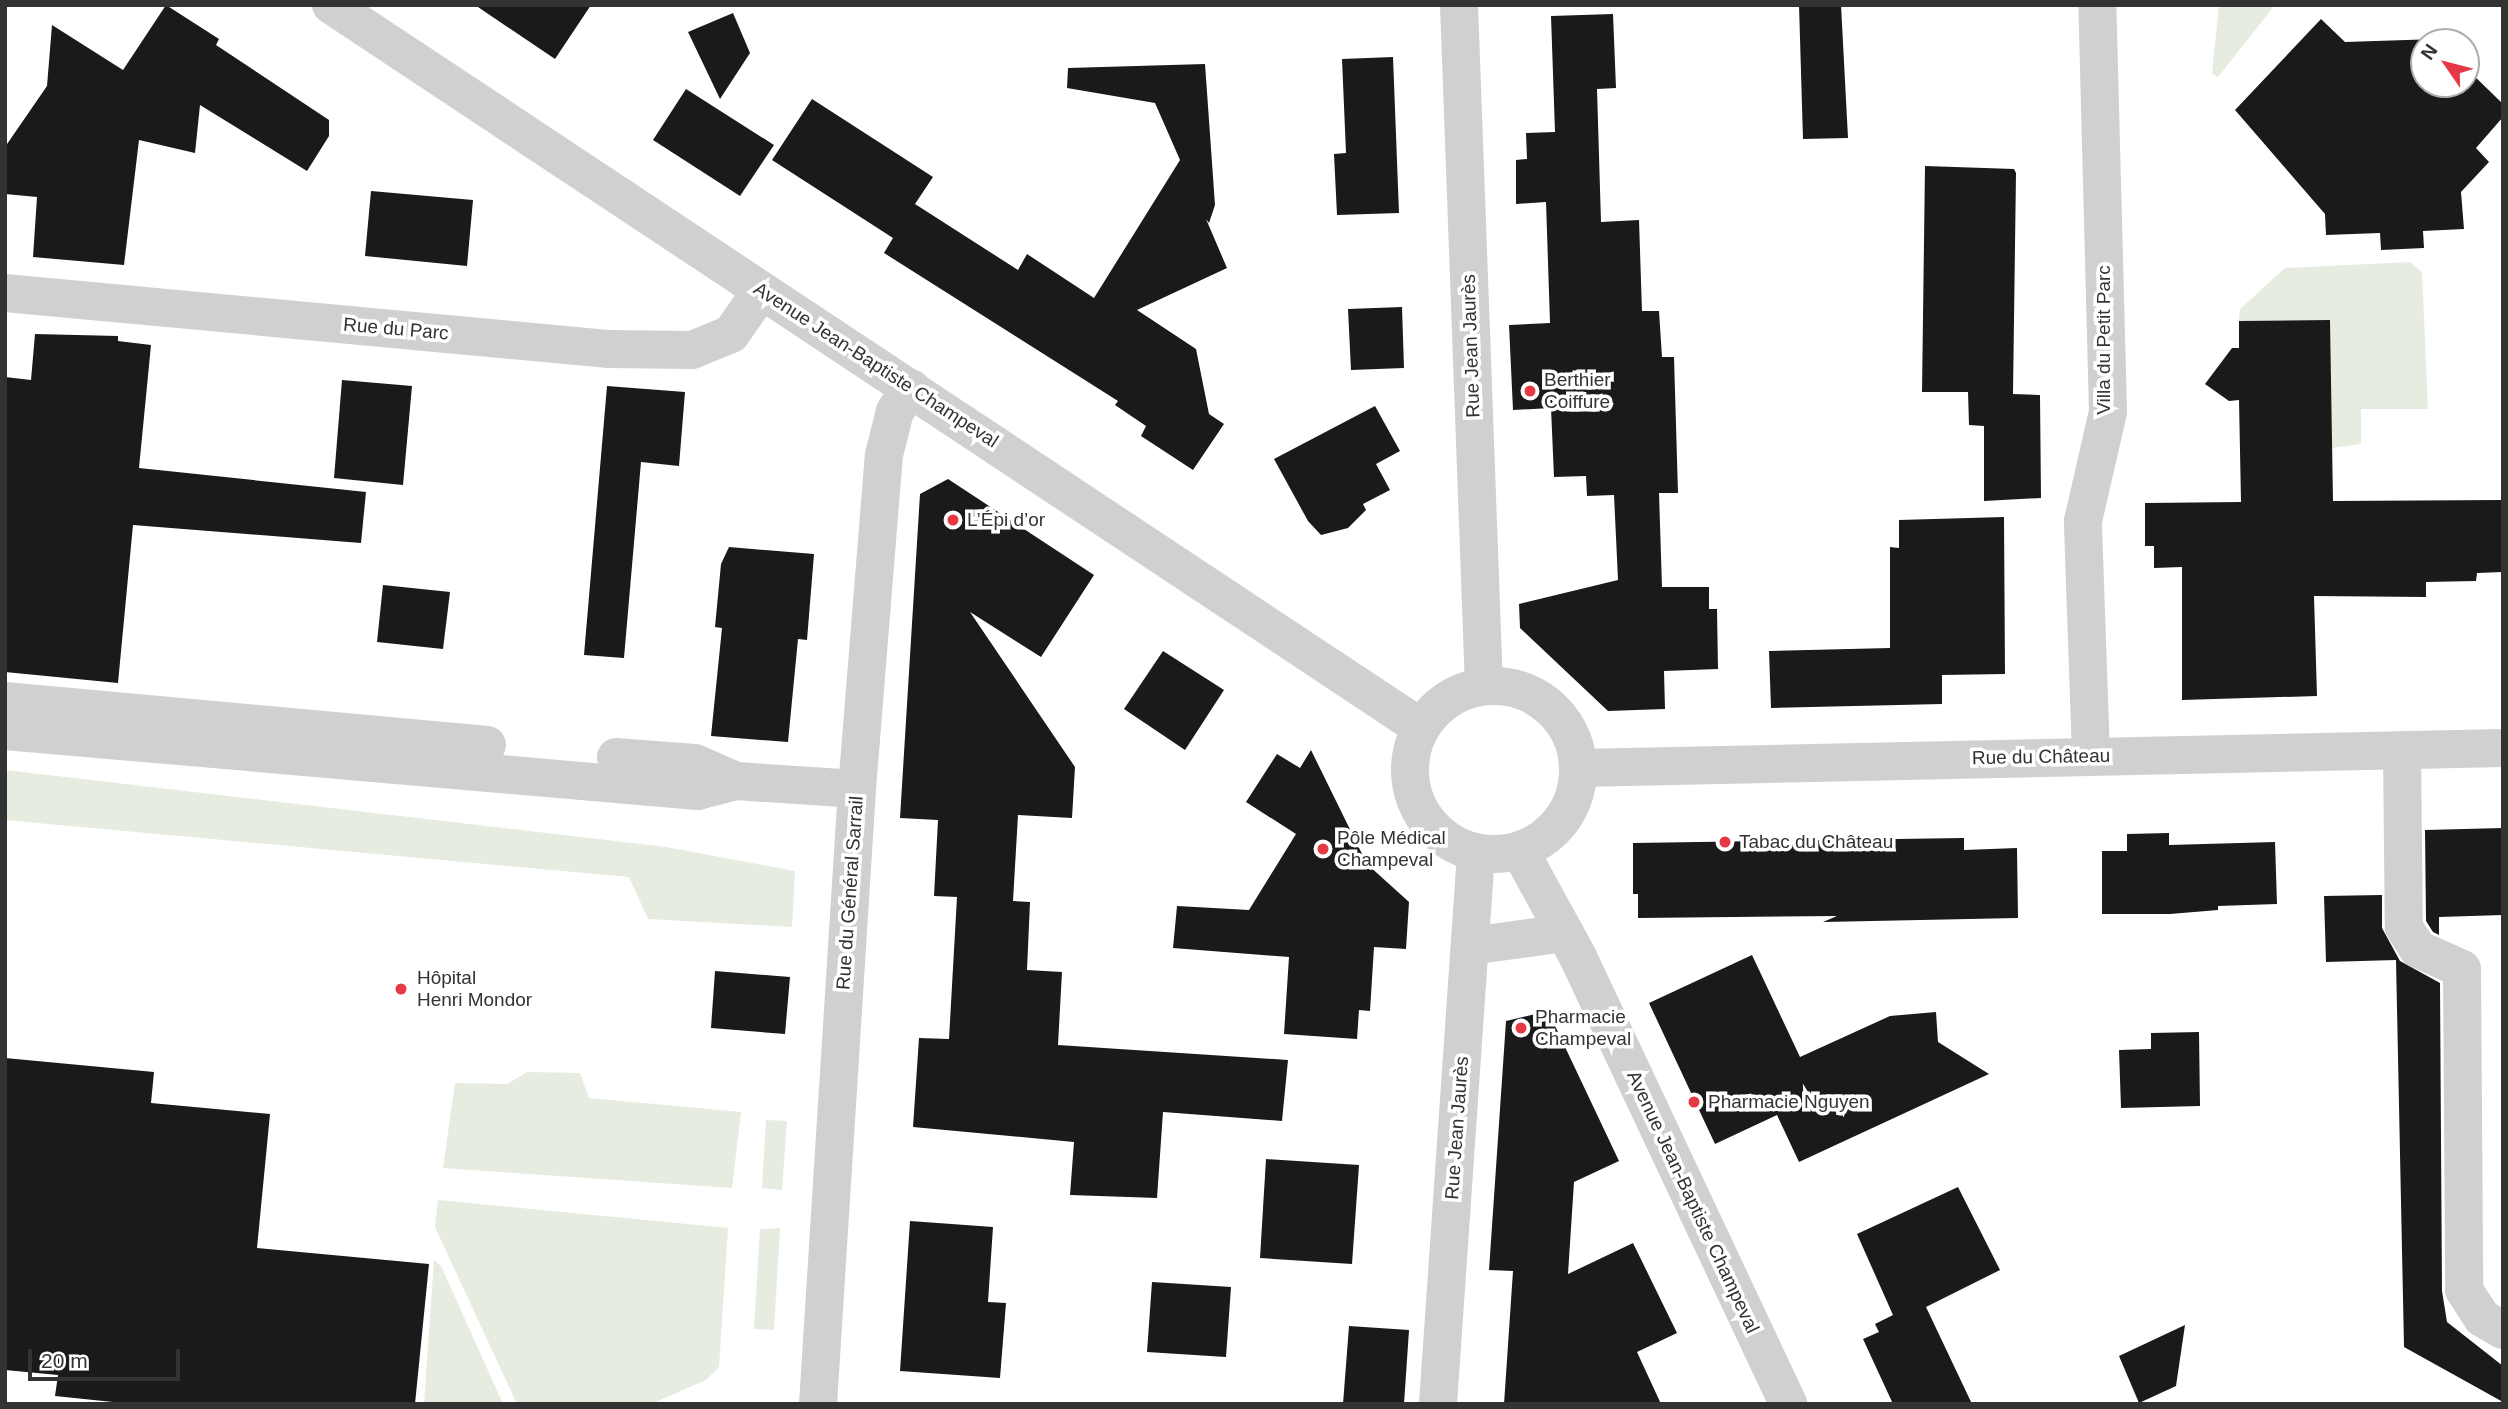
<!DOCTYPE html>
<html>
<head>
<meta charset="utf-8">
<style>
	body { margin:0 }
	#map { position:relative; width:2508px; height:1409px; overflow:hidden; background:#fff; font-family:Helvetica,sans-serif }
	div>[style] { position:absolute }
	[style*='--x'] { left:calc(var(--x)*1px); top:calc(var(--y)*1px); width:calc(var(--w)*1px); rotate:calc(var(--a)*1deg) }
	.green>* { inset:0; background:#e6ecdf }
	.building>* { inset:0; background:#1a1a1a }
	.minor>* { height:38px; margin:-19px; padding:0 19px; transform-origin:19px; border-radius:19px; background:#d0d0d0 }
	.minor>.ring { margin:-19px; padding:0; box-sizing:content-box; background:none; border:38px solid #d0d0d0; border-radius:50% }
	.dots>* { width:19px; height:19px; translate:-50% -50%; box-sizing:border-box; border:4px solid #fff; border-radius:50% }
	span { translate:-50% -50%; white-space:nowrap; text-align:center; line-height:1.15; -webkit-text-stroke:7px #fff; paint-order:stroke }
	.street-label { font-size:19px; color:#333 }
	.poi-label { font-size:19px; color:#333 }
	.left { translate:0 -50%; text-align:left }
	.frame { position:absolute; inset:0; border:7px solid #333; pointer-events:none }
	.north { position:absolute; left:2410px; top:28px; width:70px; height:70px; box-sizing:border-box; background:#fff; border:2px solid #adadad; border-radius:50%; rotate:305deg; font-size:19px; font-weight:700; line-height:28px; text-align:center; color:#333 }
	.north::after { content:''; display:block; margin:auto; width:24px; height:32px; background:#e63946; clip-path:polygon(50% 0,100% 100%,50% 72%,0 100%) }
	.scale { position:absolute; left:28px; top:1349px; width:152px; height:32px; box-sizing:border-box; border:4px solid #333; border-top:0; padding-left:9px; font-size:21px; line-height:24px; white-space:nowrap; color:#333; -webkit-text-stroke:5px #fff; paint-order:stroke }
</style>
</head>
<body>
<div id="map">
	<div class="green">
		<div style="clip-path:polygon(2219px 5px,2275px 5px,2218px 77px,2212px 74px)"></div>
		<div style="clip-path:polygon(2410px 262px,2422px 272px,2428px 409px,2361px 409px,2361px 444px,2332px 448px,2330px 320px,2239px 321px,2240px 309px,2285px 268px)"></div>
		<div style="clip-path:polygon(5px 770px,666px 847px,795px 871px,792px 927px,648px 919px,629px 877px,5px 820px)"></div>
		<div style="clip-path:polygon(527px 1072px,580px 1073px,589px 1098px,741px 1112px,732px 1188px,443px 1168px,455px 1083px,507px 1084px)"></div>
		<div style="clip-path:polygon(766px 1120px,787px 1121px,782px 1190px,762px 1188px)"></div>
		<div style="clip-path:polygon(438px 1200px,728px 1228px,719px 1367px,706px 1380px,651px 1404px,517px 1404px,435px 1227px)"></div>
		<div style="clip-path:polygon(780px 1228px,774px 1330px,754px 1329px,760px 1229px)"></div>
		<div style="clip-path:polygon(434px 1260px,441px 1266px,503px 1404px,424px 1404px)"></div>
	</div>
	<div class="building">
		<div style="clip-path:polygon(166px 5px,219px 39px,216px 45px,329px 120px,329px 136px,307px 171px,200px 105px,195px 153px,139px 140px,124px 265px,33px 257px,37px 197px,5px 194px,5px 147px,47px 86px,52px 25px,123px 70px)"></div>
		<div style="clip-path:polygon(475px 5px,591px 5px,555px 59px)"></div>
		<div style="clip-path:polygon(1799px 5px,1841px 5px,1848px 138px,1803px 139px)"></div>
		<div style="clip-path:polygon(733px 13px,750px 53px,720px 99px,688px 32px)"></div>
		<div style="clip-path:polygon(1613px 14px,1616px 88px,1597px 89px,1601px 222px,1639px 220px,1642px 311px,1659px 311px,1662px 357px,1674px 357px,1678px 493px,1659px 493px,1662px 587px,1709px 587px,1709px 609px,1717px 609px,1718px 669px,1664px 671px,1665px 709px,1608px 711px,1520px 628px,1519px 604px,1618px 580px,1614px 495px,1587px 496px,1586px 476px,1554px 477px,1551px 408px,1513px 410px,1509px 325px,1550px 323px,1546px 202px,1516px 204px,1516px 160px,1527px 159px,1526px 133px,1555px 132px,1551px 16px)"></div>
		<div style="clip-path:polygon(2321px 19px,2345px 42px,2437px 39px,2440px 42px,2424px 42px,2424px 84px,2466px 84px,2466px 68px,2503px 104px,2503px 117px,2476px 148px,2489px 162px,2461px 192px,2464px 229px,2423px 231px,2424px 248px,2381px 250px,2380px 233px,2326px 235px,2325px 214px,2235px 110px)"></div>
		<div style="clip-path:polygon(1393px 57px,1399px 213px,1337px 215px,1334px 154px,1346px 153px,1342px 59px)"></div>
		<div style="clip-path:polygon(1205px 64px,1215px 205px,1209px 223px,1206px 219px,1227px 268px,1137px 310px,1196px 349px,1209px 414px,1224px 424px,1193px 470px,1141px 436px,1146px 426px,1115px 405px,1118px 401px,884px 253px,893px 238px,772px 160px,812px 99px,933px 177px,915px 204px,1018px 270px,1027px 254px,1094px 298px,1180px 160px,1155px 103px,1067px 88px,1068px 68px)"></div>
		<div style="clip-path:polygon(686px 89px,774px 145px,740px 196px,653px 140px)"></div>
		<div style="clip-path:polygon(1925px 166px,2014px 169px,2016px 173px,2013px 394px,2040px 395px,2041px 498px,1984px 501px,1984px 426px,1969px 425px,1968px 392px,1922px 392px)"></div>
		<div style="clip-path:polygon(371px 191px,473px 200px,467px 266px,365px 256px)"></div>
		<div style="clip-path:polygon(1402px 307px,1404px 368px,1351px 370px,1348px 309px)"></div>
		<div style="clip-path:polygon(2330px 320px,2333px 501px,2503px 500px,2503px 572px,2477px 573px,2476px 581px,2426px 582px,2426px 597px,2314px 596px,2317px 696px,2182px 700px,2182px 567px,2154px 568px,2154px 546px,2145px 546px,2145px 503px,2241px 502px,2239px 400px,2229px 401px,2205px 384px,2232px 348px,2239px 348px,2239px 321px)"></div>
		<div style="clip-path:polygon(35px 334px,118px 336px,118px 341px,151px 345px,139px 468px,366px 492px,361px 543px,133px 525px,118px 683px,5px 672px,5px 377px,31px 380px)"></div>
		<div style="clip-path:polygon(342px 380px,412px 386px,403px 485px,334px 478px)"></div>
		<div style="clip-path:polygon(607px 386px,685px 392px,679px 466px,641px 462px,624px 658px,584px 655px)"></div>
		<div style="clip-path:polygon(1375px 406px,1400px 451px,1376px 464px,1390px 490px,1363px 504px,1366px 510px,1348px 528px,1321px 535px,1308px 521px,1274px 459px)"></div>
		<div style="clip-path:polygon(948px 479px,1094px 575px,1041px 657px,970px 612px,1075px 767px,1072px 818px,1018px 815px,1013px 901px,1030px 902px,1027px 970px,1062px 972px,1058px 1045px,1288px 1060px,1282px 1121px,1163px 1112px,1157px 1198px,1070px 1195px,1074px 1142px,913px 1127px,919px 1038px,949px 1039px,957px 897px,934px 896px,938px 820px,900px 818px,920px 494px)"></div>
		<div style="clip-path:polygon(2004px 517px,2005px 674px,1942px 675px,1942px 704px,1771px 708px,1769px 651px,1890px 648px,1890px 547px,1899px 548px,1899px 520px)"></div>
		<div style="clip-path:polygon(729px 547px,814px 554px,807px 640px,798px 639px,788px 742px,711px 736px,722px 628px,715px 627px,721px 564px)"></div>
		<div style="clip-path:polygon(383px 585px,450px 592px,443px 649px,377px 642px)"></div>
		<div style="clip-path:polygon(1163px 651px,1224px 690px,1185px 750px,1124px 709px)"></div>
		<div style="clip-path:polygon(1311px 750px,1367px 864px,1409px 902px,1406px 949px,1374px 947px,1370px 1011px,1359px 1010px,1357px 1039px,1284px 1034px,1289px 957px,1173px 948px,1177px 906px,1249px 910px,1296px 834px,1246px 802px,1277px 754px,1300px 768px)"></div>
		<div style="clip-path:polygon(2503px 828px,2503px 915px,2439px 917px,2439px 935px,2433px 932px,2426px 921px,2425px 830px)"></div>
		<div style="clip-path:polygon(2169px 833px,2169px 845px,2275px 842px,2277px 904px,2218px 906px,2218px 910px,2170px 914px,2102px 914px,2102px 851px,2127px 851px,2127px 834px)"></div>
		<div style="clip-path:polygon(1964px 838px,1964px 850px,2017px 848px,2018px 918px,1823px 922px,1837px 916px,1638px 918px,1638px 894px,1633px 894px,1633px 843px)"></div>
		<div style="clip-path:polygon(2382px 895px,2382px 928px,2400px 961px,2440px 983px,2442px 1291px,2447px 1322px,2503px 1366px,2503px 1402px,2404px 1347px,2396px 960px,2326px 962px,2324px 896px)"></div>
		<div style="clip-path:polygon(1752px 955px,1800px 1057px,1890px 1016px,1936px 1012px,1938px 1042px,1989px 1074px,1799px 1162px,1777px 1115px,1715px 1144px,1649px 1003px)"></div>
		<div style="clip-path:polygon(715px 971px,790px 977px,785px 1034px,711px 1028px)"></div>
		<div style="clip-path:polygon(1548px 1011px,1619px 1161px,1574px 1182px,1568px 1274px,1633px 1243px,1677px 1333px,1637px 1352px,1661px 1404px,1504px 1404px,1513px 1271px,1489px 1270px,1506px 1021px)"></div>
		<div style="clip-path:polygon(2199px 1032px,2200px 1106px,2121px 1108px,2119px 1050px,2151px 1049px,2151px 1033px)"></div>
		<div style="clip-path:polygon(5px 1058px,154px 1072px,151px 1103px,270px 1114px,257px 1248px,429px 1264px,415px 1404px,132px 1404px,55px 1396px,58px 1375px,5px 1370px)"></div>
		<div style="clip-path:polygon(1266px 1159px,1359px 1165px,1352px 1264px,1260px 1258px)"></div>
		<div style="clip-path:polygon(1958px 1187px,2000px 1270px,1926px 1307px,1972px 1404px,1893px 1404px,1863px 1339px,1879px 1332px,1875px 1324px,1893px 1315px,1857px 1234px)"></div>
		<div style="clip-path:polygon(910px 1221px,993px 1227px,988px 1302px,1006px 1303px,1000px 1378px,900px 1371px)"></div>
		<div style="clip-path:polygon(1152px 1282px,1231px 1287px,1226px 1357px,1147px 1352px)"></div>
		<div style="clip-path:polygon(2185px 1325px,2176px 1386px,2139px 1403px,2119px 1356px)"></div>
		<div style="clip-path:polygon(1349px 1326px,1409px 1330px,1404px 1404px,1343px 1404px)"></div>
	</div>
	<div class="minor">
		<div style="--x:331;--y:5;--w:1307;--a:33.54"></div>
		<div style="--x:1459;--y:5;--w:681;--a:87.9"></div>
		<div style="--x:5;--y:293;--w:607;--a:5.3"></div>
		<div style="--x:609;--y:349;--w:83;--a:0.7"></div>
		<div style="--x:692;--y:350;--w:42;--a:-22.3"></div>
		<div style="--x:731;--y:334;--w:52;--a:-55.1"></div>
		<div class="ring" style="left:1410px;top:686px;width:130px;height:130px"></div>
		<div style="--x:5;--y:701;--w:484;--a:5.2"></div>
		<div style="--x:5;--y:731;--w:695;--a:4.96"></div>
		<div style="--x:697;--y:791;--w:40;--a:-14.4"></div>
		<div style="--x:736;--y:781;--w:121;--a:3.8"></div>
		<div style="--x:2402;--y:750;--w:177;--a:89.4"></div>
		<div style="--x:2404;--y:927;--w:26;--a:58"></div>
		<div style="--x:2418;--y:949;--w:48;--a:24.4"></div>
		<div style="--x:2462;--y:969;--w:321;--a:89.6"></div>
		<div style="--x:2464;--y:1290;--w:33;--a:57"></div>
		<div style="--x:2482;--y:1318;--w:24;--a:30"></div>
		<div style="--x:2091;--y:755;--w:234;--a:-92"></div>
		<div style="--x:2083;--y:521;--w:112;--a:-77.1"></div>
		<div style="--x:2108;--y:412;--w:407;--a:-91.5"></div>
		<div style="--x:616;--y:757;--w:79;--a:4.3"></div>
		<div style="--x:695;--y:763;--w:45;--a:23.7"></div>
		<div style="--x:1579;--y:768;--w:924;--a:-1.24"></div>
		<div style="--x:1520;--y:851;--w:121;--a:61.3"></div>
		<div style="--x:1578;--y:957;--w:494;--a:64.8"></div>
		<div style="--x:1470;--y:946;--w:96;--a:-7.8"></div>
		<div style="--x:818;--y:1404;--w:616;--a:-86.37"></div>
		<div style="--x:857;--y:789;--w:335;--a:-85.4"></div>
		<div style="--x:884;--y:455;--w:45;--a:-76"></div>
		<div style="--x:895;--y:411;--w:28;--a:-55"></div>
		<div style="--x:1438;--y:1404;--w:552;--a:-86.05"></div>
	</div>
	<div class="dots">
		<div style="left:1530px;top:391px;background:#e63946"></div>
		<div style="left:953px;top:520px;background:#e63946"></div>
		<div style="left:1725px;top:842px;background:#e63946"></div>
		<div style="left:1323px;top:849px;background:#e63946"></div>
		<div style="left:401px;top:989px;background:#e63946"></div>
		<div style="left:1521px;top:1028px;background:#e63946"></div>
		<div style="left:1694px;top:1102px;background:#e63946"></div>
	</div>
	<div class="street-label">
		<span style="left:396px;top:329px;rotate:5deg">Rue du Parc</span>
		<span style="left:2104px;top:340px;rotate:-90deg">Villa du Petit Parc</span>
		<span style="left:1471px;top:346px;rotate:-92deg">Rue Jean Jaurès</span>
		<span style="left:876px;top:365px;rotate:33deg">Avenue Jean-Baptiste Champeval</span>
		<span style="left:2041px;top:757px;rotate:-1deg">Rue du Château</span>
		<span style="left:850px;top:893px;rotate:-86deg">Rue du Général Sarrail</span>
		<span style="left:1457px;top:1128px;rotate:-86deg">Rue Jean Jaurès</span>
		<span style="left:1693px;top:1202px;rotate:65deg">Avenue Jean-Baptiste Champeval</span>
	</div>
	<div class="poi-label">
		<span class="left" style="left:1544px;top:391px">Berthier<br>Coiffure</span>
		<span class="left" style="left:967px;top:520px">L’Épi d’or</span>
		<span class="left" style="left:1337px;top:849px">Pôle Médical<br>Champeval</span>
		<span class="left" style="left:1739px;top:842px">Tabac du Château</span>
		<span class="left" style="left:417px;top:989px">Hôpital<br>Henri Mondor</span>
		<span class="left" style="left:1535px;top:1028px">Pharmacie<br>Champeval</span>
		<span class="left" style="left:1708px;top:1102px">Pharmacie Nguyen</span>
	</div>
	<div class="frame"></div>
	<div class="north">N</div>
	<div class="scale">20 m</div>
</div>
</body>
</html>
